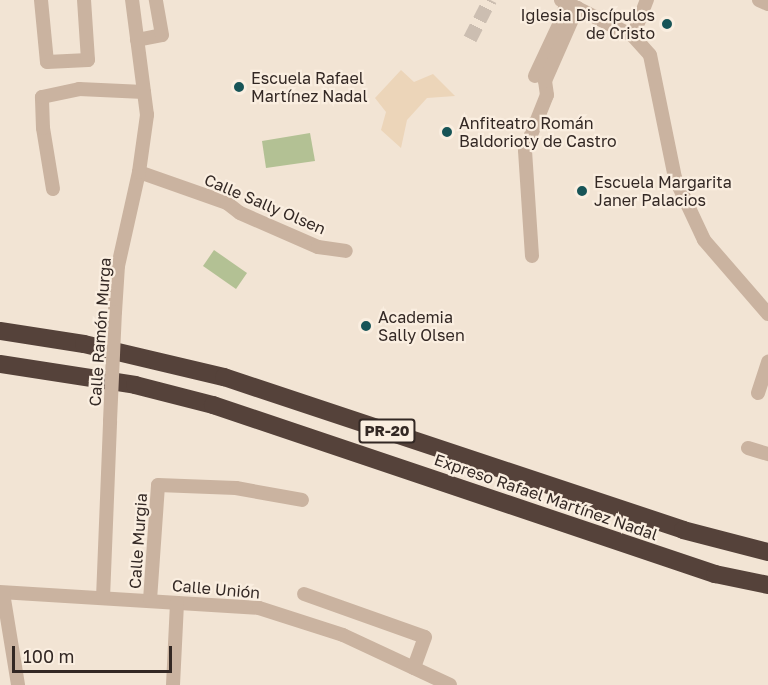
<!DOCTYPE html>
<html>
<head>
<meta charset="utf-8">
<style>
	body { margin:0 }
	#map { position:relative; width:768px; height:685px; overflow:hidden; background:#f2e4d4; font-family:"Golos Text",sans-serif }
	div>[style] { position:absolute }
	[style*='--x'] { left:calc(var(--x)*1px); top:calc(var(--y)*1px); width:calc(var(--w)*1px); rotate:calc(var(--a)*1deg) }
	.green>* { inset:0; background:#b3c194 }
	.plaza>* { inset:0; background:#ecd5b9 }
	.minor-tunnel>* { height:14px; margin-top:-7px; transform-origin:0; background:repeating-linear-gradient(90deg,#ccbeb1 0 14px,transparent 0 21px) }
	.minor>* { height:14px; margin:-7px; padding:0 7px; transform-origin:7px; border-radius:7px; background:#cab3a0 }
	.highway>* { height:18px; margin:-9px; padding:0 9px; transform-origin:9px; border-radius:9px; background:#55423a }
	.minor-bridge>* { height:14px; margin:-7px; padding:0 7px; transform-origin:7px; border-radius:7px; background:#cab3a0 }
	.dots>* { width:16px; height:16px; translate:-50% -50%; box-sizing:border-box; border:3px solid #faeee0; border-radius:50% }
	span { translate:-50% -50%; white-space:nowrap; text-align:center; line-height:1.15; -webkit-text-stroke:4.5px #faeee0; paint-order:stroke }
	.shield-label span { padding:2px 4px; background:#faeee0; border:2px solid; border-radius:4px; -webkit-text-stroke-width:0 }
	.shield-label { font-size:15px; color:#332824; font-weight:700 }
	.poi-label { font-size:16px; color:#332824 }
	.right { translate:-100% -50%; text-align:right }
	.left { translate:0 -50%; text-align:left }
	.street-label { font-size:16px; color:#332824 }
	.scale { position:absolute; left:12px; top:646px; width:160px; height:27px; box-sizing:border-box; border:3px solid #332824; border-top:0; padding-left:8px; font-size:18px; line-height:21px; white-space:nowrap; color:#332824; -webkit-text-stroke:4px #faeee0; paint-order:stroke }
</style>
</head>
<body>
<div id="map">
	<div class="green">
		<div style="clip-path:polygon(310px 133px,315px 161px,266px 168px,262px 141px)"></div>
		<div style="clip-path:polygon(214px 250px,247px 273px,236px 289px,203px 266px)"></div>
	</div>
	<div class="plaza">
		<div style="clip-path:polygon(401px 70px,414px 82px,433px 74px,455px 96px,427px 98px,407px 120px,401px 148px,381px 130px,386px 112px,375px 98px)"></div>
	</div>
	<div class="minor-tunnel">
		<div style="--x:470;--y:39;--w:44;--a:-62.9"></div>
	</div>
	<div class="minor">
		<div style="--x:41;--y:0;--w:62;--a:84.5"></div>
		<div style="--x:47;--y:62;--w:41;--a:-2.8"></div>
		<div style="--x:88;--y:60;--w:60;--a:-93.8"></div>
		<div style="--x:561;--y:0;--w:80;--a:26.6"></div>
		<div style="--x:633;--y:36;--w:25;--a:48"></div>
		<div style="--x:650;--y:55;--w:126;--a:78.5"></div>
		<div style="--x:675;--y:178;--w:68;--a:64.9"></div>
		<div style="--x:704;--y:240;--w:98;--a:49.1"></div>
		<div style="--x:759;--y:0;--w:10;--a:24"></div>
		<div style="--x:633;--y:36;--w:39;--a:-69"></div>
		<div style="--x:137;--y:40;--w:25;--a:-11"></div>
		<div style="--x:162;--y:35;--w:36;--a:-100"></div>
		<div style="--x:535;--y:76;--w:68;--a:-64.9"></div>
		<div style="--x:564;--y:14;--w:14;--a:-82"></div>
		<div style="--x:139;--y:172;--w:93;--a:19.4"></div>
		<div style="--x:227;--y:203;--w:16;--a:38"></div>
		<div style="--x:240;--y:213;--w:85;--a:23.6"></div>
		<div style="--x:318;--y:247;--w:28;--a:8"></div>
		<div style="--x:53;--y:189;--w:62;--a:-99.3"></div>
		<div style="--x:43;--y:128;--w:31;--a:-92"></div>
		<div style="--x:42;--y:97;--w:38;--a:-12"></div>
		<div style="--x:79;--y:89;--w:65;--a:2.6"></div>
		<div style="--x:532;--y:256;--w:106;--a:-93.8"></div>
		<div style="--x:525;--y:150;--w:59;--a:-68.2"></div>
		<div style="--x:547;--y:95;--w:14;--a:-98"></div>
		<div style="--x:545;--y:81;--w:80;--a:-66.3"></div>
		<div style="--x:115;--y:312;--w:46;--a:-86.3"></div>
		<div style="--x:118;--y:266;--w:96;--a:-77.4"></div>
		<div style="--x:139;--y:172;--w:58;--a:-82"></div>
		<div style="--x:147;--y:115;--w:116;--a:-97.4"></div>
		<div style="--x:758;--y:393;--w:33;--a:-72"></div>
		<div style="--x:748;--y:448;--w:21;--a:17"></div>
		<div style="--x:0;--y:592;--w:259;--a:3.5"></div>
		<div style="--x:259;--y:608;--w:88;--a:17.8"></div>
		<div style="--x:343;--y:635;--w:118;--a:25"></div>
		<div style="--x:3;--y:593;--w:93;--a:80.7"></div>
		<div style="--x:304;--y:594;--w:128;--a:19.6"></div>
		<div style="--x:425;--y:637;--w:33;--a:110"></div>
		<div style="--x:103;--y:598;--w:177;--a:-87.7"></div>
		<div style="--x:150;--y:600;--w:115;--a:-86"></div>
		<div style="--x:158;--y:485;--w:78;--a:2.2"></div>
		<div style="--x:236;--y:488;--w:67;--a:10.3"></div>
		<div style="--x:173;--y:685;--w:82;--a:-87.2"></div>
	</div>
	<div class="highway">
		<div style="--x:0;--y:331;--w:85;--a:8.8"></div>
		<div style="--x:84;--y:344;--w:144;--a:13.3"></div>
		<div style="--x:224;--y:377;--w:484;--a:18.4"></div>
		<div style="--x:683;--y:530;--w:88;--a:14.5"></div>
		<div style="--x:0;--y:364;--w:137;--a:8.8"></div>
		<div style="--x:135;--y:385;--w:81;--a:14.4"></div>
		<div style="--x:213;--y:405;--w:530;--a:18.61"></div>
		<div style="--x:715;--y:574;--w:54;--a:11.7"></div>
	</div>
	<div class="minor-bridge">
		<div style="--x:110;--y:421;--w:109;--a:-87.4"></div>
	</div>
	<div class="dots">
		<div style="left:667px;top:24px;background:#175457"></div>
		<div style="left:239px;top:87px;background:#175457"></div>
		<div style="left:447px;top:132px;background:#175457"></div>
		<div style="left:582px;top:191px;background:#175457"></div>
		<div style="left:366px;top:326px;background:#175457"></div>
	</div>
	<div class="shield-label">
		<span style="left:387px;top:431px">PR-20</span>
	</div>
	<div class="poi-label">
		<span class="right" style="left:655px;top:24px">Iglesia Discípulos<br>de Cristo</span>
		<span class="left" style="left:251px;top:87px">Escuela Rafael<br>Martínez Nadal</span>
		<span class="left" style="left:459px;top:132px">Anfiteatro Román<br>Baldorioty de Castro</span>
		<span class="left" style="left:594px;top:191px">Escuela Margarita<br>Janer Palacios</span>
		<span class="left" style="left:378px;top:326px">Academia<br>Sally Olsen</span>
	</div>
	<div class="street-label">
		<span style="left:265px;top:204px;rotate:23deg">Calle Sally Olsen</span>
		<span style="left:100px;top:332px;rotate:-86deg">Calle Ramón Murga</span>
		<span style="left:546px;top:497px;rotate:19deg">Expreso Rafael Martínez Nadal</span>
		<span style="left:138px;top:541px;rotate:-86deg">Calle Murgia</span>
		<span style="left:216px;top:589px;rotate:5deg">Calle Unión</span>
	</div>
	<div class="scale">100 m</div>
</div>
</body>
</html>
